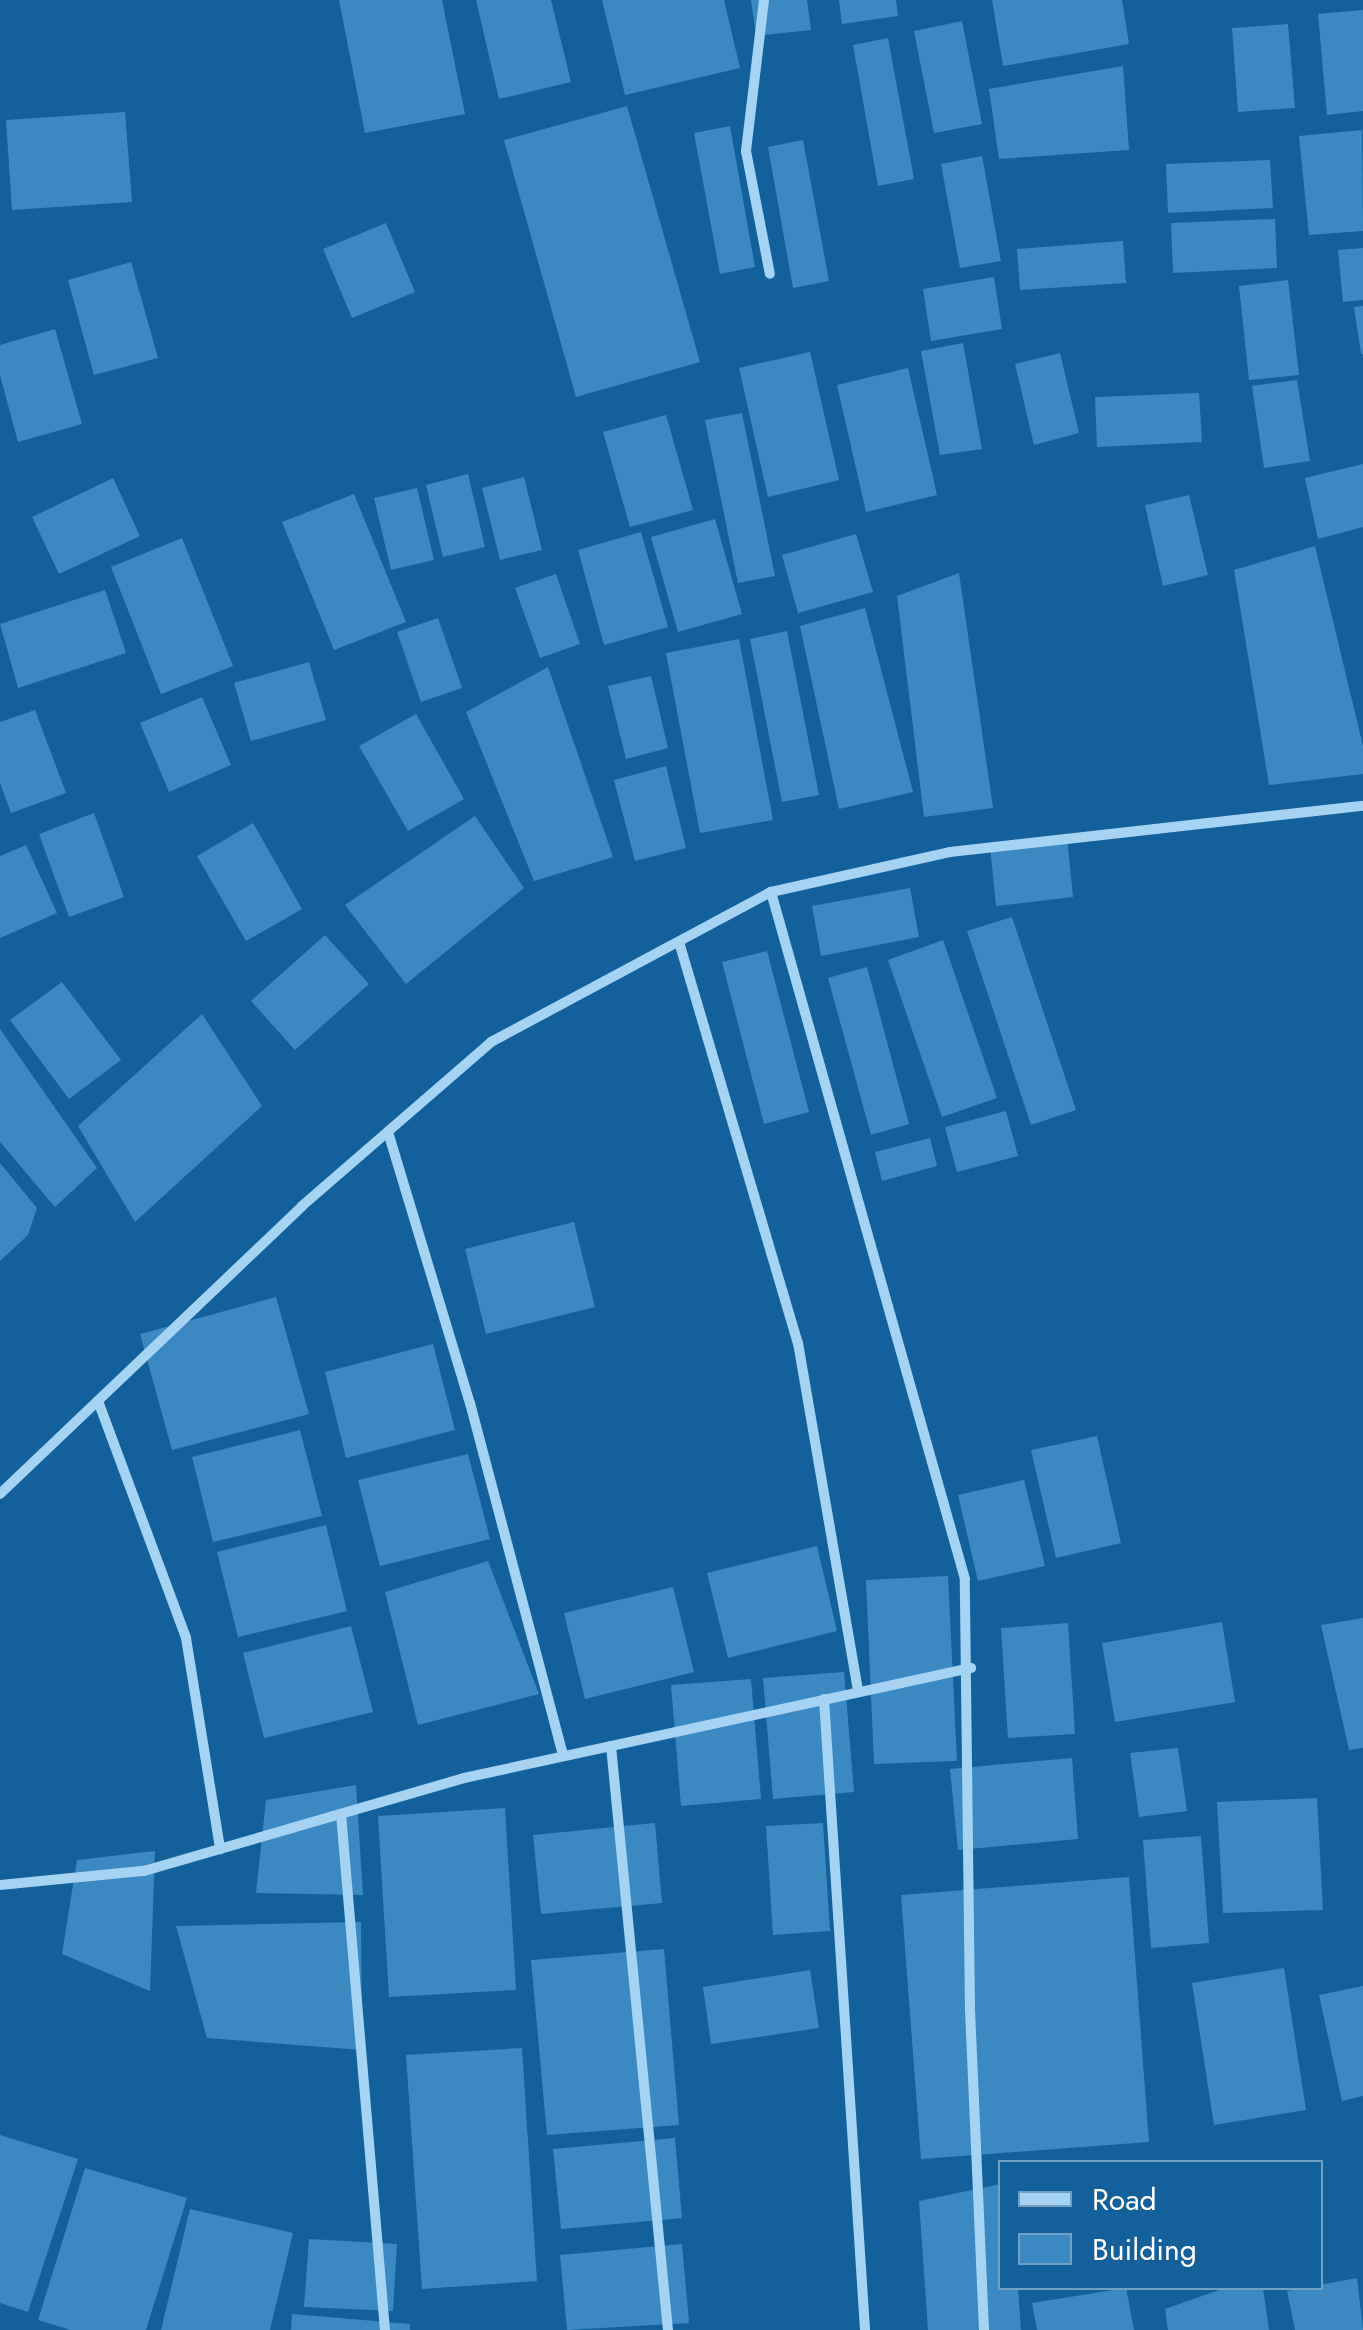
<!DOCTYPE html>
<html>
<head>
<meta charset="utf-8">
<style>
	body { margin:0 }
	#map { position:relative; width:1363px; height:2330px; overflow:hidden; background:#13609a; font-family:Jost,sans-serif }
	div>[style] { position:absolute }
	[style*='--x'] { left:calc(var(--x)*1px); top:calc(var(--y)*1px); width:calc(var(--w)*1px); rotate:calc(var(--a)*1deg) }
	.building>* { inset:0; background:#3c89c1 }
	.street>* { height:10px; margin:-5px; padding:0 5px; transform-origin:5px; border-radius:5px; background:#a7d3f3 }
	span { translate:-50% -50%; white-space:nowrap; text-align:center; line-height:1.15; -webkit-text-stroke:8px #13609a; paint-order:stroke }
	.legend { position:absolute; left:998px; top:2160px; width:325px; height:130px; box-sizing:border-box; background:#13609a; border:2px solid #71a0c2; margin:0; padding:12px 18px; list-style:none; font-size:30px; color:#fff }
	.legend li { display:flex; align-items:center; gap:20px; height:50px }
	.legend b { width:50px; border:2px solid #71a0c2 }
</style>
</head>
<body>
<div id="map">
	<div class="building">
		<div style="clip-path:polygon(339px 0,442px 0,465px 114px,365px 133px)"></div>
		<div style="clip-path:polygon(476px 0,551px 0,571px 82px,499px 99px)"></div>
		<div style="clip-path:polygon(602px 0,724px 0,740px 68px,625px 95px)"></div>
		<div style="clip-path:polygon(751px 0,807px 0,811px 30px,756px 36px)"></div>
		<div style="clip-path:polygon(839px 0,896px 0,898px 16px,842px 24px)"></div>
		<div style="clip-path:polygon(992px 0,1122px 0,1129px 44px,1003px 66px)"></div>
		<div style="clip-path:polygon(1363px 10px,1363px 111px,1327px 115px,1318px 14px)"></div>
		<div style="clip-path:polygon(962px 21px,982px 124px,934px 133px,914px 31px)"></div>
		<div style="clip-path:polygon(1288px 24px,1295px 108px,1238px 112px,1232px 28px)"></div>
		<div style="clip-path:polygon(888px 38px,914px 179px,878px 186px,853px 45px)"></div>
		<div style="clip-path:polygon(1123px 66px,1129px 150px,999px 159px,989px 89px)"></div>
		<div style="clip-path:polygon(627px 106px,700px 362px,576px 397px,504px 140px)"></div>
		<div style="clip-path:polygon(125px 112px,132px 202px,12px 210px,6px 120px)"></div>
		<div style="clip-path:polygon(730px 126px,755px 267px,720px 274px,694px 133px)"></div>
		<div style="clip-path:polygon(1362px 130px,1363px 231px,1309px 235px,1299px 136px)"></div>
		<div style="clip-path:polygon(803px 140px,829px 281px,793px 288px,768px 147px)"></div>
		<div style="clip-path:polygon(982px 156px,1001px 261px,960px 268px,941px 164px)"></div>
		<div style="clip-path:polygon(1270px 160px,1273px 208px,1168px 213px,1166px 164px)"></div>
		<div style="clip-path:polygon(1275px 219px,1277px 268px,1173px 273px,1171px 223px)"></div>
		<div style="clip-path:polygon(386px 223px,415px 292px,352px 318px,323px 249px)"></div>
		<div style="clip-path:polygon(1123px 241px,1126px 283px,1020px 290px,1017px 249px)"></div>
		<div style="clip-path:polygon(1363px 248px,1363px 300px,1343px 302px,1338px 250px)"></div>
		<div style="clip-path:polygon(131px 262px,158px 358px,94px 375px,68px 280px)"></div>
		<div style="clip-path:polygon(994px 277px,1002px 329px,931px 341px,923px 289px)"></div>
		<div style="clip-path:polygon(1288px 280px,1299px 375px,1249px 380px,1239px 286px)"></div>
		<div style="clip-path:polygon(1363px 306px,1363px 354px,1361px 354px,1354px 307px)"></div>
		<div style="clip-path:polygon(55px 329px,82px 424px,18px 442px,0 375px,0 345px)"></div>
		<div style="clip-path:polygon(963px 343px,982px 449px,940px 455px,921px 351px)"></div>
		<div style="clip-path:polygon(810px 352px,839px 480px,768px 497px,739px 368px)"></div>
		<div style="clip-path:polygon(1060px 353px,1079px 433px,1034px 445px,1015px 364px)"></div>
		<div style="clip-path:polygon(908px 368px,937px 495px,866px 512px,837px 385px)"></div>
		<div style="clip-path:polygon(1297px 380px,1310px 461px,1264px 468px,1252px 386px)"></div>
		<div style="clip-path:polygon(1199px 393px,1202px 442px,1097px 447px,1095px 397px)"></div>
		<div style="clip-path:polygon(742px 413px,775px 576px,738px 583px,705px 420px)"></div>
		<div style="clip-path:polygon(666px 415px,693px 510px,630px 527px,603px 432px)"></div>
		<div style="clip-path:polygon(1363px 464px,1363px 527px,1318px 539px,1305px 478px)"></div>
		<div style="clip-path:polygon(468px 474px,485px 547px,443px 557px,426px 485px)"></div>
		<div style="clip-path:polygon(524px 477px,542px 550px,500px 560px,482px 488px)"></div>
		<div style="clip-path:polygon(113px 478px,140px 536px,59px 574px,32px 517px)"></div>
		<div style="clip-path:polygon(417px 488px,434px 560px,391px 570px,374px 498px)"></div>
		<div style="clip-path:polygon(354px 494px,406px 622px,334px 650px,282px 522px)"></div>
		<div style="clip-path:polygon(1189px 495px,1208px 575px,1163px 586px,1145px 505px)"></div>
		<div style="clip-path:polygon(715px 519px,742px 614px,678px 632px,651px 537px)"></div>
		<div style="clip-path:polygon(641px 532px,668px 627px,604px 645px,578px 550px)"></div>
		<div style="clip-path:polygon(856px 534px,873px 592px,798px 613px,782px 555px)"></div>
		<div style="clip-path:polygon(182px 538px,233px 666px,161px 694px,111px 567px)"></div>
		<div style="clip-path:polygon(1315px 546px,1363px 746px,1363px 774px,1269px 785px,1234px 570px)"></div>
		<div style="clip-path:polygon(959px 573px,993px 808px,924px 817px,897px 596px)"></div>
		<div style="clip-path:polygon(556px 574px,580px 644px,540px 658px,515px 588px)"></div>
		<div style="clip-path:polygon(105px 590px,126px 653px,18px 688px,0 624px)"></div>
		<div style="clip-path:polygon(865px 608px,913px 792px,839px 809px,800px 626px)"></div>
		<div style="clip-path:polygon(438px 618px,462px 688px,421px 702px,397px 632px)"></div>
		<div style="clip-path:polygon(787px 631px,819px 795px,782px 802px,750px 639px)"></div>
		<div style="clip-path:polygon(739px 639px,773px 820px,700px 833px,666px 653px)"></div>
		<div style="clip-path:polygon(309px 662px,326px 720px,251px 741px,234px 683px)"></div>
		<div style="clip-path:polygon(548px 667px,613px 857px,534px 881px,466px 712px)"></div>
		<div style="clip-path:polygon(651px 676px,668px 748px,626px 759px,608px 686px)"></div>
		<div style="clip-path:polygon(202px 697px,231px 765px,169px 792px,140px 723px)"></div>
		<div style="clip-path:polygon(35px 710px,66px 793px,11px 813px,0 783px,0 722px)"></div>
		<div style="clip-path:polygon(416px 714px,464px 799px,408px 831px,359px 746px)"></div>
		<div style="clip-path:polygon(666px 766px,686px 848px,635px 861px,614px 780px)"></div>
		<div style="clip-path:polygon(94px 813px,124px 897px,69px 917px,39px 834px)"></div>
		<div style="clip-path:polygon(475px 816px,524px 888px,406px 984px,345px 905px)"></div>
		<div style="clip-path:polygon(253px 823px,302px 909px,246px 941px,197px 856px)"></div>
		<div style="clip-path:polygon(1067px 837px,1073px 897px,996px 906px,990px 846px)"></div>
		<div style="clip-path:polygon(26px 845px,57px 913px,0 938px,0 856px)"></div>
		<div style="clip-path:polygon(910px 888px,919px 937px,821px 956px,812px 906px)"></div>
		<div style="clip-path:polygon(1012px 917px,1076px 1110px,1031px 1125px,967px 931px)"></div>
		<div style="clip-path:polygon(325px 935px,369px 984px,295px 1050px,251px 1001px)"></div>
		<div style="clip-path:polygon(943px 940px,997px 1098px,942px 1117px,888px 960px)"></div>
		<div style="clip-path:polygon(767px 951px,809px 1112px,764px 1124px,722px 962px)"></div>
		<div style="clip-path:polygon(867px 967px,909px 1124px,871px 1135px,828px 978px)"></div>
		<div style="clip-path:polygon(62px 982px,121px 1060px,69px 1099px,10px 1020px)"></div>
		<div style="clip-path:polygon(202px 1014px,262px 1106px,135px 1222px,78px 1126px)"></div>
		<div style="clip-path:polygon(0 1029px,97px 1168px,55px 1207px,0 1142px)"></div>
		<div style="clip-path:polygon(1006px 1111px,1018px 1156px,957px 1172px,945px 1127px)"></div>
		<div style="clip-path:polygon(930px 1138px,937px 1166px,882px 1181px,875px 1152px)"></div>
		<div style="clip-path:polygon(0 1163px,37px 1208px,28px 1235px,0 1261px)"></div>
		<div style="clip-path:polygon(574px 1222px,595px 1307px,486px 1334px,465px 1249px)"></div>
		<div style="clip-path:polygon(276px 1297px,309px 1414px,172px 1450px,140px 1334px)"></div>
		<div style="clip-path:polygon(433px 1344px,455px 1430px,346px 1458px,325px 1372px)"></div>
		<div style="clip-path:polygon(300px 1430px,322px 1516px,213px 1542px,192px 1457px)"></div>
		<div style="clip-path:polygon(1097px 1436px,1121px 1543px,1056px 1558px,1031px 1450px)"></div>
		<div style="clip-path:polygon(468px 1454px,490px 1539px,380px 1566px,358px 1480px)"></div>
		<div style="clip-path:polygon(1024px 1480px,1045px 1566px,978px 1581px,958px 1495px)"></div>
		<div style="clip-path:polygon(326px 1525px,347px 1611px,238px 1637px,217px 1552px)"></div>
		<div style="clip-path:polygon(817px 1546px,837px 1631px,728px 1658px,707px 1573px)"></div>
		<div style="clip-path:polygon(488px 1561px,539px 1694px,418px 1725px,385px 1592px)"></div>
		<div style="clip-path:polygon(948px 1576px,957px 1761px,874px 1764px,866px 1580px)"></div>
		<div style="clip-path:polygon(673px 1587px,694px 1672px,585px 1699px,564px 1613px)"></div>
		<div style="clip-path:polygon(1363px 1618px,1363px 1748px,1349px 1750px,1321px 1625px)"></div>
		<div style="clip-path:polygon(1222px 1622px,1235px 1702px,1115px 1722px,1102px 1643px)"></div>
		<div style="clip-path:polygon(1068px 1623px,1075px 1734px,1008px 1738px,1001px 1628px)"></div>
		<div style="clip-path:polygon(351px 1626px,373px 1712px,264px 1738px,243px 1653px)"></div>
		<div style="clip-path:polygon(844px 1672px,854px 1792px,773px 1799px,763px 1678px)"></div>
		<div style="clip-path:polygon(751px 1679px,761px 1799px,681px 1806px,671px 1685px)"></div>
		<div style="clip-path:polygon(1178px 1748px,1187px 1811px,1139px 1817px,1130px 1753px)"></div>
		<div style="clip-path:polygon(1072px 1758px,1078px 1839px,958px 1850px,950px 1769px)"></div>
		<div style="clip-path:polygon(356px 1785px,363px 1895px,256px 1893px,266px 1800px)"></div>
		<div style="clip-path:polygon(1317px 1798px,1323px 1910px,1223px 1913px,1217px 1802px)"></div>
		<div style="clip-path:polygon(505px 1808px,516px 1990px,389px 1997px,378px 1816px)"></div>
		<div style="clip-path:polygon(655px 1823px,662px 1903px,541px 1914px,533px 1835px)"></div>
		<div style="clip-path:polygon(823px 1823px,830px 1931px,773px 1935px,766px 1826px)"></div>
		<div style="clip-path:polygon(1201px 1836px,1209px 1943px,1151px 1948px,1143px 1840px)"></div>
		<div style="clip-path:polygon(155px 1851px,150px 1991px,62px 1954px,77px 1860px)"></div>
		<div style="clip-path:polygon(1129px 1877px,1149px 2142px,921px 2159px,901px 1895px)"></div>
		<div style="clip-path:polygon(361px 1922px,362px 2050px,207px 2038px,176px 1926px)"></div>
		<div style="clip-path:polygon(664px 1949px,679px 2125px,547px 2135px,531px 1960px)"></div>
		<div style="clip-path:polygon(1284px 1968px,1306px 2110px,1214px 2125px,1192px 1983px)"></div>
		<div style="clip-path:polygon(810px 1970px,819px 2028px,711px 2044px,703px 1987px)"></div>
		<div style="clip-path:polygon(1363px 1986px,1363px 2096px,1342px 2101px,1319px 1995px)"></div>
		<div style="clip-path:polygon(522px 2048px,537px 2281px,422px 2289px,406px 2055px)"></div>
		<div style="clip-path:polygon(0 2135px,78px 2159px,28px 2312px,0 2303px)"></div>
		<div style="clip-path:polygon(675px 2138px,682px 2218px,561px 2229px,553px 2149px)"></div>
		<div style="clip-path:polygon(85px 2168px,187px 2198px,146px 2330px,71px 2330px,38px 2320px)"></div>
		<div style="clip-path:polygon(1001px 2184px,1001px 2288px,1018px 2288px,1021px 2330px,928px 2330px,919px 2201px)"></div>
		<div style="clip-path:polygon(190px 2209px,293px 2233px,270px 2330px,161px 2330px)"></div>
		<div style="clip-path:polygon(309px 2239px,397px 2244px,393px 2311px,304px 2307px)"></div>
		<div style="clip-path:polygon(682px 2244px,689px 2323px,567px 2330px,560px 2255px)"></div>
		<div style="clip-path:polygon(1357px 2278px,1363px 2330px,1295px 2330px,1287px 2291px)"></div>
		<div style="clip-path:polygon(1126px 2288px,1134px 2330px,1037px 2330px,1032px 2303px)"></div>
		<div style="clip-path:polygon(1225px 2288px,1263px 2288px,1269px 2330px,1168px 2330px,1165px 2309px)"></div>
		<div style="clip-path:polygon(292px 2314px,410px 2324px,410px 2330px,291px 2330px)"></div>
	</div>
	<div class="street">
		<div style="--x:764;--y:0;--w:152;--a:96.8"></div>
		<div style="--x:746;--y:151;--w:125;--a:79"></div>
		<div style="--x:679;--y:942;--w:418;--a:73.5"></div>
		<div style="--x:798;--y:1343;--w:354;--a:80.2"></div>
		<div style="--x:388;--y:1132;--w:283;--a:73.2"></div>
		<div style="--x:470;--y:1403;--w:365;--a:75.2"></div>
		<div style="--x:98;--y:1401;--w:253;--a:69.6"></div>
		<div style="--x:186;--y:1638;--w:214;--a:80.8"></div>
		<div style="--x:0;--y:1494;--w:417;--a:-43.6"></div>
		<div style="--x:302;--y:1206;--w:250;--a:-40.9"></div>
		<div style="--x:491;--y:1042;--w:318;--a:-28.2"></div>
		<div style="--x:824;--y:1699;--w:632;--a:86.28"></div>
		<div style="--x:611;--y:1746;--w:587;--a:84.43"></div>
		<div style="--x:341;--y:1814;--w:518;--a:85.13"></div>
		<div style="--x:0;--y:1885;--w:145;--a:-5.6"></div>
		<div style="--x:144;--y:1871;--w:333;--a:-16.2"></div>
		<div style="--x:464;--y:1778;--w:519;--a:-12.24"></div>
		<div style="--x:984;--y:2330;--w:320;--a:-92.5"></div>
		<div style="--x:970;--y:2010;--w:431;--a:-90.7"></div>
		<div style="--x:965;--y:1579;--w:714;--a:-105.77"></div>
		<div style="--x:771;--y:892;--w:183;--a:-12.6"></div>
		<div style="--x:950;--y:852;--w:416;--a:-6.4"></div>
	</div>
	<ul class="legend">
	<li><b style="height:12px;background:#a7d3f3"></b>Road</li>
	<li><b style="height:28px;background:#3c89c1"></b>Building</li>
	</ul>
</div>
</body>
</html>
